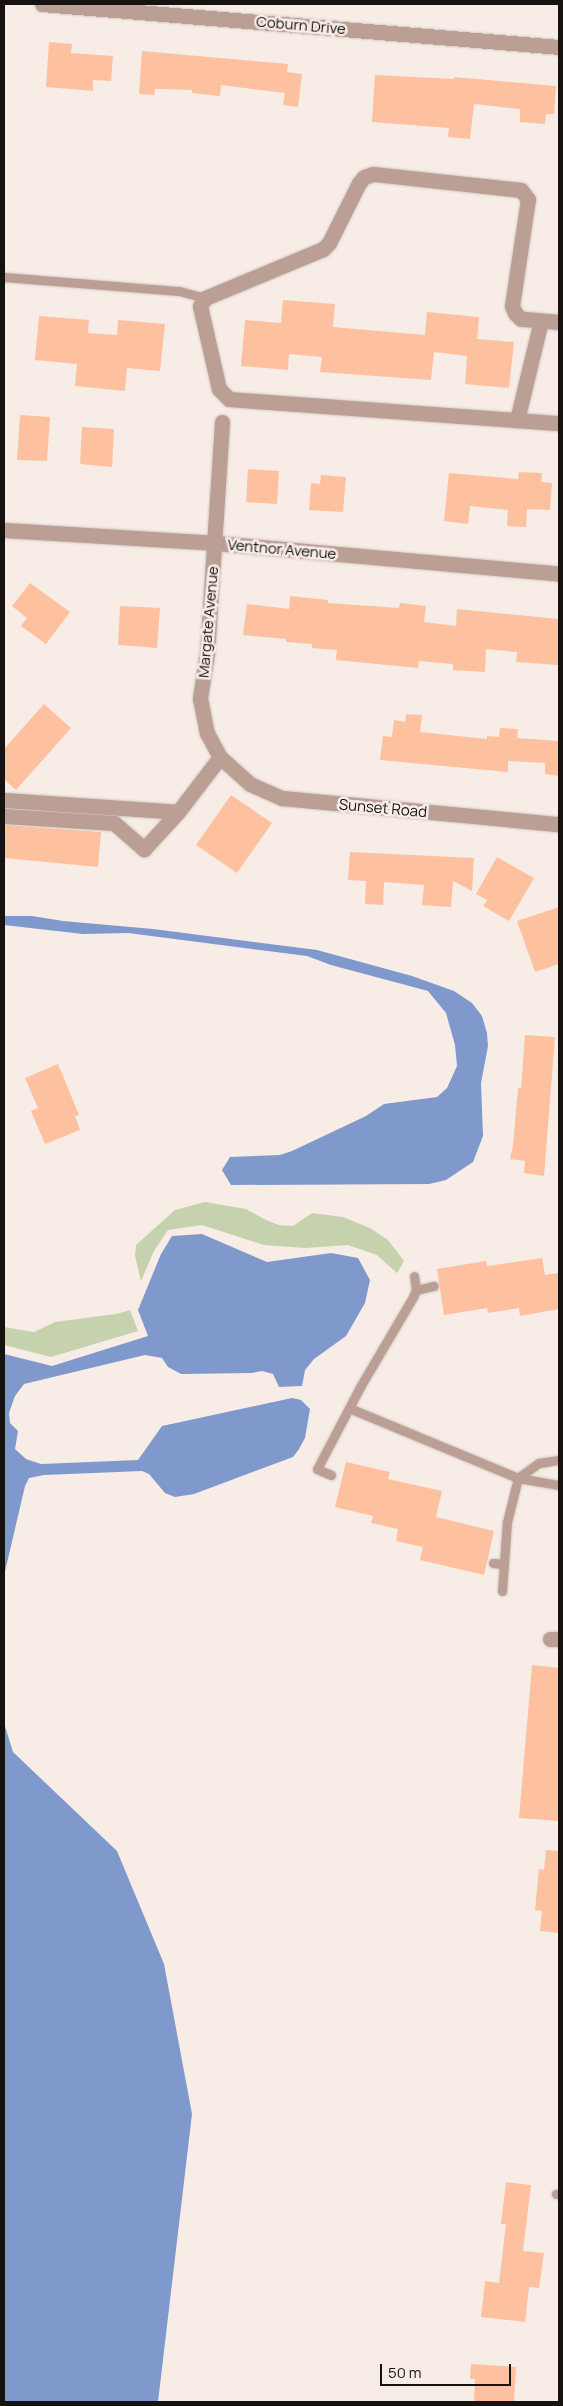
<!DOCTYPE html>
<html>
<head>
<meta charset="utf-8">
<style>
	body { margin:0 }
	#map { position:relative; width:563px; height:2406px; overflow:hidden; background:#f7ece6; font-family:Manrope,sans-serif }
	div>[style] { position:absolute }
	[style*='--x'] { left:calc(var(--x)*1px); top:calc(var(--y)*1px); width:calc(var(--w)*1px); rotate:calc(var(--a)*1deg) }
	.green>* { inset:0; background:#c6d2ad }
	.water>* { inset:0; background:#7f99cd }
	.building>* { inset:0; background:#fdc19f }
	.roads { filter:drop-shadow(0 0 1px #d3c9c4) drop-shadow(0 0 1px #d3c9c4) }
	.lane>* { height:9px; margin:-4.5px; padding:0 4.5px; transform-origin:4.5px; border-radius:4.5px; background:#bb9e94 }
	.street>* { height:15px; margin:-7.5px; padding:0 7.5px; transform-origin:7.5px; border-radius:7.5px; background:#bb9e94 }
	span { translate:-50% -50%; white-space:nowrap; text-align:center; line-height:1.15; -webkit-text-stroke:5px #f7ece6; paint-order:stroke }
	.street-label { font-size:15px; color:#151210 }
	.frame { position:absolute; inset:0; border:5px solid #151210; pointer-events:none }
	.scale { position:absolute; left:380px; top:2364px; width:131px; height:22px; box-sizing:border-box; border:2px solid #151210; border-top:0; padding-left:6px; font-size:15px; line-height:18px; white-space:nowrap; color:#151210; -webkit-text-stroke:4px #f7ece6; paint-order:stroke }
</style>
</head>
<body>
<div id="map">
	<div class="green">
		<div style="clip-path:polygon(205px 1202px,246px 1209px,266px 1220px,279px 1225px,293px 1226px,312px 1213px,343px 1217px,370px 1228px,388px 1240px,404px 1261px,396px 1275px,397px 1273px,377px 1255px,348px 1245px,305px 1248px,264px 1245px,202px 1225px,168px 1230px,154px 1251px,141px 1281px,135px 1256px,136px 1245px,175px 1210px)"></div>
		<div style="clip-path:polygon(130px 1310px,138px 1331px,51px 1357px,4px 1345px,4px 1327px,34px 1332px,55px 1322px,116px 1314px)"></div>
	</div>
	<div class="water">
		<div style="clip-path:polygon(4px 916px,32px 916px,63px 921px,153px 929px,317px 950px,412px 976px,454px 991px,472px 1003px,482px 1016px,487px 1033px,488px 1046px,481px 1083px,483px 1136px,473px 1162px,446px 1180px,429px 1184px,231px 1185px,222px 1170px,230px 1157px,280px 1155px,292px 1151px,366px 1116px,384px 1104px,437px 1097px,447px 1088px,457px 1066px,455px 1045px,446px 1013px,428px 991px,331px 965px,307px 956px,128px 933px,83px 934px,4px 925px)"></div>
		<div style="clip-path:polygon(202px 1234px,267px 1262px,331px 1253px,358px 1258px,370px 1280px,365px 1303px,346px 1336px,314px 1359px,305px 1370px,302px 1386px,279px 1387px,273px 1374px,262px 1371px,252px 1373px,181px 1374px,168px 1367px,162px 1358px,145px 1355px,24px 1384px,15px 1396px,9px 1413px,10px 1423px,18px 1431px,15px 1449px,26px 1459px,41px 1464px,138px 1460px,162px 1426px,292px 1398px,301px 1400px,310px 1409px,305px 1438px,299px 1449px,293px 1457px,194px 1494px,175px 1497px,165px 1493px,149px 1474px,142px 1471px,44px 1475px,29px 1478px,25px 1486px,4px 1576px,4px 1354px,52px 1366px,148px 1336px,138px 1310px,161px 1254px,172px 1236px)"></div>
		<div style="clip-path:polygon(4px 1723px,13px 1752px,117px 1851px,164px 1964px,192px 2114px,158px 2402px,4px 2402px)"></div>
	</div>
	<div class="building">
		<div style="clip-path:polygon(49px 42px,72px 44px,71px 53px,113px 56px,111px 81px,93px 80px,93px 91px,46px 87px)"></div>
		<div style="clip-path:polygon(142px 51px,288px 64px,287px 72px,302px 74px,298px 107px,283px 105px,285px 93px,221px 85px,220px 96px,192px 93px,192px 90px,162px 89px,155px 89px,154px 95px,139px 94px)"></div>
		<div style="clip-path:polygon(375px 75px,454px 79px,454px 77px,556px 86px,554px 114px,546px 114px,545px 124px,520px 122px,520px 109px,474px 104px,470px 139px,448px 137px,449px 128px,372px 122px)"></div>
		<div style="clip-path:polygon(283px 300px,335px 304px,333px 327px,425px 335px,427px 312px,479px 317px,477px 339px,514px 342px,509px 388px,465px 384px,467px 356px,434px 352px,431px 380px,320px 372px,322px 357px,289px 354px,288px 370px,241px 366px,245px 320px,281px 323px)"></div>
		<div style="clip-path:polygon(39px 316px,89px 320px,88px 333px,117px 335px,118px 320px,165px 324px,160px 371px,127px 368px,125px 391px,75px 386px,77px 364px,35px 360px)"></div>
		<div style="clip-path:polygon(20px 415px,50px 417px,47px 461px,17px 460px)"></div>
		<div style="clip-path:polygon(82px 427px,114px 429px,112px 467px,80px 464px)"></div>
		<div style="clip-path:polygon(248px 469px,279px 471px,277px 504px,246px 502px)"></div>
		<div style="clip-path:polygon(519px 472px,542px 473px,541px 482px,552px 483px,550px 510px,527px 509px,526px 527px,507px 526px,508px 510px,470px 506px,468px 524px,444px 521px,449px 473px,518px 479px)"></div>
		<div style="clip-path:polygon(321px 475px,346px 477px,343px 512px,309px 510px,311px 483px,320px 484px)"></div>
		<div style="clip-path:polygon(30px 583px,70px 612px,46px 644px,21px 626px,27px 618px,12px 606px)"></div>
		<div style="clip-path:polygon(290px 596px,328px 600px,328px 603px,399px 608px,400px 603px,426px 606px,424px 622px,456px 626px,457px 609px,559px 619px,558px 665px,516px 662px,517px 652px,486px 649px,485px 672px,453px 670px,453px 664px,419px 661px,418px 668px,336px 660px,337px 650px,312px 648px,312px 644px,286px 642px,286px 639px,243px 635px,247px 604px,289px 609px)"></div>
		<div style="clip-path:polygon(120px 606px,160px 608px,157px 648px,118px 645px)"></div>
		<div style="clip-path:polygon(44px 704px,71px 728px,16px 790px,4px 779px,4px 749px)"></div>
		<div style="clip-path:polygon(406px 714px,422px 715px,420px 732px,487px 739px,487px 736px,499px 737px,500px 728px,518px 729px,517px 738px,559px 741px,559px 776px,545px 774px,545px 763px,508px 761px,508px 772px,380px 760px,383px 736px,392px 737px,394px 720px,405px 722px)"></div>
		<div style="clip-path:polygon(231px 795px,272px 823px,237px 873px,196px 845px)"></div>
		<div style="clip-path:polygon(4px 825px,101px 832px,98px 867px,4px 858px)"></div>
		<div style="clip-path:polygon(350px 852px,474px 858px,472px 891px,453px 881px,451px 907px,422px 905px,424px 885px,384px 882px,383px 905px,365px 904px,366px 881px,348px 880px)"></div>
		<div style="clip-path:polygon(497px 857px,534px 878px,509px 921px,483px 906px,487px 900px,476px 894px)"></div>
		<div style="clip-path:polygon(559px 907px,559px 964px,535px 972px,517px 921px)"></div>
		<div style="clip-path:polygon(525px 1035px,555px 1037px,544px 1176px,524px 1173px,525px 1161px,510px 1159px,513px 1145px,518px 1088px,521px 1088px)"></div>
		<div style="clip-path:polygon(58px 1064px,79px 1115px,75px 1116px,80px 1130px,45px 1144px,31px 1111px,38px 1108px,25px 1078px)"></div>
		<div style="clip-path:polygon(542px 1258px,545px 1275px,559px 1273px,559px 1309px,520px 1316px,519px 1308px,488px 1313px,487px 1308px,444px 1315px,437px 1269px,486px 1261px,487px 1266px)"></div>
		<div style="clip-path:polygon(346px 1462px,390px 1472px,388px 1479px,442px 1491px,436px 1517px,494px 1531px,484px 1575px,420px 1560px,423px 1547px,396px 1541px,398px 1529px,371px 1523px,373px 1516px,335px 1507px)"></div>
		<div style="clip-path:polygon(532px 1665px,559px 1668px,559px 1821px,519px 1818px)"></div>
		<div style="clip-path:polygon(546px 1850px,559px 1851px,559px 1933px,540px 1931px,542px 1911px,535px 1910px,539px 1869px,544px 1870px)"></div>
		<div style="clip-path:polygon(506px 2182px,531px 2185px,523px 2251px,544px 2253px,539px 2288px,529px 2287px,525px 2322px,481px 2317px,485px 2281px,499px 2283px,506px 2224px,501px 2224px)"></div>
		<div style="clip-path:polygon(471px 2364px,516px 2367px,514px 2402px,474px 2402px,475px 2379px,470px 2379px)"></div>
	</div>
	<div class="roads">
		<div class="lane">
			<div style="--x:4;--y:277;--w:176;--a:4.6"></div>
			<div style="--x:179;--y:291;--w:27;--a:15"></div>
			<div style="--x:416;--y:1290;--w:18;--a:-13"></div>
			<div style="--x:349;--y:1408;--w:183;--a:22.5"></div>
			<div style="--x:518;--y:1478;--w:42;--a:9.7"></div>
			<div style="--x:331;--y:1475;--w:15;--a:-157"></div>
			<div style="--x:317;--y:1469;--w:93;--a:-62.3"></div>
			<div style="--x:360;--y:1387;--w:104;--a:-59.5"></div>
			<div style="--x:413;--y:1297;--w:8;--a:-67"></div>
			<div style="--x:416;--y:1290;--w:14;--a:-98"></div>
			<div style="--x:493;--y:1563;--w:11;--a:5"></div>
			<div style="--x:502;--y:1591;--w:69;--a:-85.9"></div>
			<div style="--x:507;--y:1522;--w:45;--a:-76"></div>
			<div style="--x:518;--y:1478;--w:26;--a:-36"></div>
			<div style="--x:539;--y:1463;--w:20;--a:-9"></div>
			<div style="--x:556;--y:2194;--w:3;--a:0"></div>
		</div>
		<div class="street">
			<div style="--x:42;--y:4;--w:519;--a:4.75"></div>
			<div style="--x:559;--y:322;--w:38;--a:-175"></div>
			<div style="--x:521;--y:319;--w:8;--a:-135"></div>
			<div style="--x:515;--y:313;--w:8;--a:-113"></div>
			<div style="--x:512;--y:306;--w:108;--a:-81.5"></div>
			<div style="--x:528;--y:199;--w:11;--a:-128"></div>
			<div style="--x:521;--y:190;--w:149;--a:-173.8"></div>
			<div style="--x:373;--y:174;--w:9;--a:162"></div>
			<div style="--x:364;--y:177;--w:8;--a:130"></div>
			<div style="--x:359;--y:183;--w:67;--a:116.6"></div>
			<div style="--x:329;--y:243;--w:8;--a:135"></div>
			<div style="--x:323;--y:249;--w:128;--a:157.4"></div>
			<div style="--x:205;--y:298;--w:9;--a:122"></div>
			<div style="--x:200;--y:306;--w:85;--a:77.1"></div>
			<div style="--x:219;--y:389;--w:14;--a:45"></div>
			<div style="--x:229;--y:399;--w:331;--a:4.2"></div>
			<div style="--x:517;--y:420;--w:102;--a:-76.4"></div>
			<div style="--x:222;--y:422;--w:231;--a:93.7"></div>
			<div style="--x:207;--y:653;--w:46;--a:98.8"></div>
			<div style="--x:200;--y:698;--w:36;--a:79"></div>
			<div style="--x:207;--y:733;--w:27;--a:62"></div>
			<div style="--x:220;--y:757;--w:40;--a:42"></div>
			<div style="--x:250;--y:784;--w:35;--a:24"></div>
			<div style="--x:282;--y:798;--w:278;--a:5.4"></div>
			<div style="--x:4;--y:530;--w:211;--a:3.5"></div>
			<div style="--x:215;--y:543;--w:345;--a:5.1"></div>
			<div style="--x:4;--y:800;--w:174;--a:3.9"></div>
			<div style="--x:4;--y:816;--w:110;--a:3.6"></div>
			<div style="--x:114;--y:823;--w:40;--a:41"></div>
			<div style="--x:144;--y:849;--w:50;--a:-47.4"></div>
			<div style="--x:178;--y:812;--w:69;--a:-52.6"></div>
			<div style="--x:550;--y:1639;--w:9;--a:0"></div>
		</div>
	</div>
	<div class="street-label">
		<span style="left:301px;top:25px;rotate:5deg">Coburn Drive</span>
		<span style="left:282px;top:549px;rotate:5deg">Ventnor Avenue</span>
		<span style="left:208px;top:622px;rotate:-85deg">Margate Avenue</span>
		<span style="left:383px;top:808px;rotate:5deg">Sunset Road</span>
	</div>
	<div class="frame"></div>
	<div class="scale">50 m</div>
</div>
</body>
</html>
